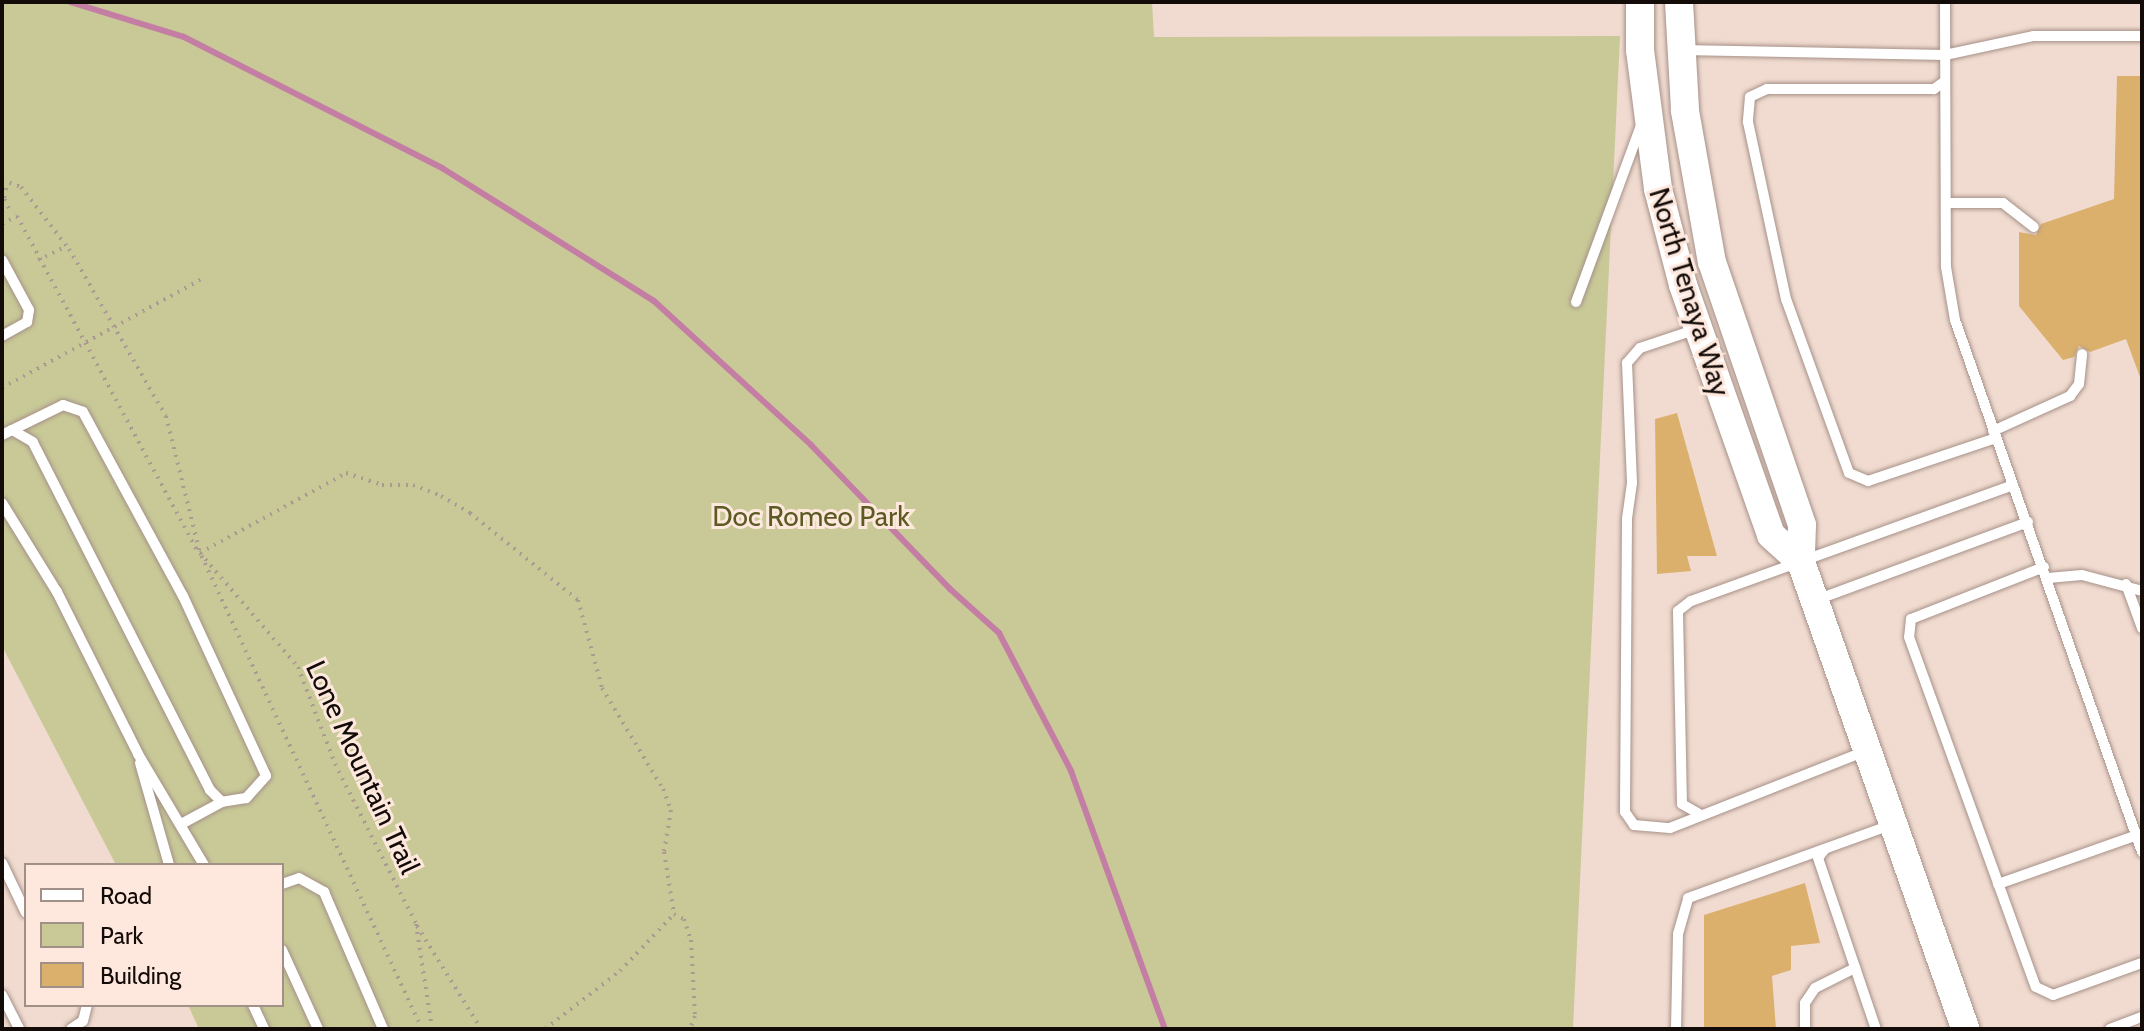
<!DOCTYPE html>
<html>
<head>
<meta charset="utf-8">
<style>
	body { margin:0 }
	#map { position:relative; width:2144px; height:1031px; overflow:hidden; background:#f1dbd0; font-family:Cabin,sans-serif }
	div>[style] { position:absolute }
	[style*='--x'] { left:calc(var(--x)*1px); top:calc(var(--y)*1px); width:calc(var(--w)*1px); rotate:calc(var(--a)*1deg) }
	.green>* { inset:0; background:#c8c997 }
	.stream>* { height:6px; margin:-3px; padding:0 3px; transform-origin:3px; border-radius:3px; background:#c47ea4 }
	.building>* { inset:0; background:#dbb06d }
	.path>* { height:4px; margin-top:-2px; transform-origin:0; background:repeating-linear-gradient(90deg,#ab9a91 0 2px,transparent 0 8px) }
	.roads { filter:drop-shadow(0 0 2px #a69188) drop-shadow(0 0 2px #a69188) }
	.service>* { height:10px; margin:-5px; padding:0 5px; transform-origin:5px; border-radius:5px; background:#fff }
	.secondary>* { height:28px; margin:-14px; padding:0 14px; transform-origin:14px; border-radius:14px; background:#fff }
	span { translate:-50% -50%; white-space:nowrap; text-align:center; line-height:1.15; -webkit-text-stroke:6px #fee8dd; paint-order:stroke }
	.street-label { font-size:28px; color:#120b08 }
	.park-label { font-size:28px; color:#5b5a22 }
	.frame { position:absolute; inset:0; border:4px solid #120b08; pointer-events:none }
	.legend { position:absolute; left:24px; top:863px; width:260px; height:144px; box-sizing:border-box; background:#fee8dd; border:2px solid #a09088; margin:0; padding:10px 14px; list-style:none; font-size:24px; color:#120b08 }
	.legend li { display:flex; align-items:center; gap:16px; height:40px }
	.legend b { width:40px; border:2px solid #a09088 }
</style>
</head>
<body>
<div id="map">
	<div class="green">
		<div style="clip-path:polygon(2px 2px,1152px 2px,1154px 37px,1620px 36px,1573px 1029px,199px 1029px,188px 1005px,282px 1005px,282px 865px,116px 865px,2px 646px)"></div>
	</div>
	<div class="stream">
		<div style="--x:70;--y:2;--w:119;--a:17.1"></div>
		<div style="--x:184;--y:37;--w:289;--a:26.9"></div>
		<div style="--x:442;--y:168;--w:250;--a:32.1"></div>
		<div style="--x:654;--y:301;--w:213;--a:42.5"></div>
		<div style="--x:811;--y:445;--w:200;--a:46"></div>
		<div style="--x:950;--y:589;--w:66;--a:41.9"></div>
		<div style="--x:999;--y:633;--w:156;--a:62.4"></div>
		<div style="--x:1071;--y:771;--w:275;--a:70"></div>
	</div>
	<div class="building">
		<div style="clip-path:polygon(2117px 76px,2142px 76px,2140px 377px,2126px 339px,2090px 352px,2079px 346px,2074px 357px,2063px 360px,2019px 306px,2019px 232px,2036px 235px,2041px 224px,2114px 199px)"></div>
		<div style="clip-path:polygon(1677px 413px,1717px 556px,1687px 556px,1691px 571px,1657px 574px,1655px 419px)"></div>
		<div style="clip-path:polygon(1805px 883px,1820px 943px,1791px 946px,1791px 970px,1772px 976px,1776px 1029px,1704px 1029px,1704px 915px)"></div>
	</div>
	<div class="path">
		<div style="--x:2;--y:165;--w:2;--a:90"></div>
		<div style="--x:2;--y:180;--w:20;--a:20"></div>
		<div style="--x:21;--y:187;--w:78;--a:52.3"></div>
		<div style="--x:69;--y:249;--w:193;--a:59.9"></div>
		<div style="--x:166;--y:416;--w:141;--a:76.1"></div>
		<div style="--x:200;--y:553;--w:150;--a:49.3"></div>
		<div style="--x:298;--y:667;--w:104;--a:69.1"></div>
		<div style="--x:335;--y:764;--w:179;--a:63.1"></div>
		<div style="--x:416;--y:924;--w:106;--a:81.3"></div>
		<div style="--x:2;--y:211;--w:8;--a:-23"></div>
		<div style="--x:9;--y:208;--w:11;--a:-117"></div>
		<div style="--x:4;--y:198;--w:15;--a:-79"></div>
		<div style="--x:2;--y:224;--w:17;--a:-28"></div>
		<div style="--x:17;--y:216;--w:382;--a:61.7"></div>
		<div style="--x:38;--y:260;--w:32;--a:-26"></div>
		<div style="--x:2;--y:388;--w:226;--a:-28.6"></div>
		<div style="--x:417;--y:926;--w:121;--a:58.1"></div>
		<div style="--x:422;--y:1029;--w:525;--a:-115"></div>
		<div style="--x:200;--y:553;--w:166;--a:-28.7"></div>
		<div style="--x:346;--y:473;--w:38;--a:18"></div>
		<div style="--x:382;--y:485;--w:31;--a:0"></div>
		<div style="--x:413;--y:485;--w:30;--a:21"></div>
		<div style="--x:441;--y:496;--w:34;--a:30"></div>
		<div style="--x:470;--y:513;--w:139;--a:38.9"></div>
		<div style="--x:578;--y:600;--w:91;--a:74.7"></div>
		<div style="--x:602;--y:688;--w:118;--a:58.9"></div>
		<div style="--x:663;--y:789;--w:22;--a:69"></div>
		<div style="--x:671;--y:810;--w:43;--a:99.5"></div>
		<div style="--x:664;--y:852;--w:63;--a:80.8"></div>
		<div style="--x:545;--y:1029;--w:95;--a:-37.7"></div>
		<div style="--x:620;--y:971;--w:79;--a:-46.5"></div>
		<div style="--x:674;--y:914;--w:11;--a:27"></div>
		<div style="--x:684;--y:919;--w:22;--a:72"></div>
		<div style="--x:691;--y:940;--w:76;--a:87"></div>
		<div style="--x:695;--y:1016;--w:14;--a:111"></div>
	</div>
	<div class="roads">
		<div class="service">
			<div style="--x:1945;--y:2;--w:265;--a:89.8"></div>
			<div style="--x:1946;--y:267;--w:54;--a:80.4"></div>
			<div style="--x:1955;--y:320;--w:564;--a:70.63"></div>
			<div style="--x:1682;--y:50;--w:263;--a:1.1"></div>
			<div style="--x:1945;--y:55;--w:91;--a:-12.1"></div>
			<div style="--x:2034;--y:36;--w:108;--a:0"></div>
			<div style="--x:1945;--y:81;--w:14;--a:144"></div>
			<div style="--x:1934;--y:89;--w:167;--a:180"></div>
			<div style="--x:1767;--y:89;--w:19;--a:155"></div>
			<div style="--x:1750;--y:97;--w:25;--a:95"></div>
			<div style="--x:1748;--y:122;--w:181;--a:77.9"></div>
			<div style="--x:1786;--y:299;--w:185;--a:70.1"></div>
			<div style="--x:1849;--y:473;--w:21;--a:23"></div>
			<div style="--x:1868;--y:481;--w:135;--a:-18.6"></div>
			<div style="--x:1946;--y:203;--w:57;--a:0"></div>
			<div style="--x:2003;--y:203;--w:39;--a:38"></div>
			<div style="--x:2;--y:260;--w:57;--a:61.6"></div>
			<div style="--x:29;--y:310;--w:12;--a:99"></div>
			<div style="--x:27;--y:322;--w:29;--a:151"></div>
			<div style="--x:1576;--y:302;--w:189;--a:-69.8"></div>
			<div style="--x:1697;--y:329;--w:60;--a:161.6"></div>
			<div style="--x:1640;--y:348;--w:20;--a:131"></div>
			<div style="--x:1627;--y:363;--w:120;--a:87.6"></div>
			<div style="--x:1632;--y:483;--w:36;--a:98"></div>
			<div style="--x:1627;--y:519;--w:293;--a:90.4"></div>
			<div style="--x:1625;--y:812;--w:16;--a:55"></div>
			<div style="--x:1634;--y:825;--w:36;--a:5"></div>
			<div style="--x:1670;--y:828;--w:210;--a:-21.5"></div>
			<div style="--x:1993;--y:431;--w:85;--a:-24.4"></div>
			<div style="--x:2070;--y:396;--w:15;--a:-53"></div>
			<div style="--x:2079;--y:384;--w:30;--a:-84"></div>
			<div style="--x:2;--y:435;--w:11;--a:-27"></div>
			<div style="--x:12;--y:430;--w:57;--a:-26.1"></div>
			<div style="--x:63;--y:405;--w:21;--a:19"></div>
			<div style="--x:83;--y:412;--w:209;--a:61.5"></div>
			<div style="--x:183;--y:596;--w:198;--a:65.2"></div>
			<div style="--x:266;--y:776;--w:30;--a:132"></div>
			<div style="--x:246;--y:798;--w:24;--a:171"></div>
			<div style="--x:222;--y:802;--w:17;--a:-135"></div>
			<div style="--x:210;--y:790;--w:390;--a:-117"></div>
			<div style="--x:33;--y:442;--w:24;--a:-150"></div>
			<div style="--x:2;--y:503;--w:105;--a:58.3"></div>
			<div style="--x:57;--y:592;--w:181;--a:63.4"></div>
			<div style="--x:138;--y:754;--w:129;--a:59.3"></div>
			<div style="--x:2044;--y:567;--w:143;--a:158.6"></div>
			<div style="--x:1911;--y:619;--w:18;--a:96"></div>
			<div style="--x:1909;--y:637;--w:372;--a:70.1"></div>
			<div style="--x:2036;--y:987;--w:19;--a:25"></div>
			<div style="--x:2053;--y:995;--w:95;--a:-19.8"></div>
			<div style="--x:2048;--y:578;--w:34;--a:-5"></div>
			<div style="--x:2082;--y:575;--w:62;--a:14.9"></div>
			<div style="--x:2126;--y:584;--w:47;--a:70"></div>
			<div style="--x:1816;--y:600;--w:226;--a:-20.2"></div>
			<div style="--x:140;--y:763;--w:106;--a:74.1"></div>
			<div style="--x:1701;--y:815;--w:22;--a:-150"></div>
			<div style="--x:1682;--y:804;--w:193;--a:-91.2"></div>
			<div style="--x:1678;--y:611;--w:16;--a:-38"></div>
			<div style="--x:1691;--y:601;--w:342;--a:-19.8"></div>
			<div style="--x:183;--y:823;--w:44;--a:-28.3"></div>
			<div style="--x:1825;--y:849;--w:11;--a:128"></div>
			<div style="--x:1818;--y:858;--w:181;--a:71.3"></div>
			<div style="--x:2;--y:863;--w:55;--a:64.4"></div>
			<div style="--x:282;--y:884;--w:18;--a:-19"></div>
			<div style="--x:299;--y:878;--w:29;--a:29"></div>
			<div style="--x:324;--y:892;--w:149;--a:66.7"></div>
			<div style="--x:1998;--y:884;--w:151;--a:-19.4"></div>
			<div style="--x:282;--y:950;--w:87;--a:65.5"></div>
			<div style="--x:2;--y:995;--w:38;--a:63"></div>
			<div style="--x:253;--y:1005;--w:26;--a:65"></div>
			<div style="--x:71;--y:1029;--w:14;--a:-34"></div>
			<div style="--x:83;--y:1021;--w:16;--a:-76"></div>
			<div style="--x:1676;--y:1029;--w:95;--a:-88.8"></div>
			<div style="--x:1678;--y:934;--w:37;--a:-74"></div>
			<div style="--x:1688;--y:898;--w:216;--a:-19.8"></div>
			<div style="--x:1805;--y:1029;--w:26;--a:-90"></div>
			<div style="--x:1805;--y:1003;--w:18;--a:-56"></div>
			<div style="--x:1815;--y:988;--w:45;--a:-26.6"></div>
			<div style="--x:2110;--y:1029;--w:34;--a:-21"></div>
		</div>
		<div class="secondary">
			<div style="--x:1640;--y:2;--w:48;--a:90"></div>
			<div style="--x:1640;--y:50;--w:140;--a:82.6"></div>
			<div style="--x:1658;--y:189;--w:99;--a:75.4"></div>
			<div style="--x:1683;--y:285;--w:265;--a:70.6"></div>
			<div style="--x:1771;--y:535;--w:40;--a:42"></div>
			<div style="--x:1679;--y:2;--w:109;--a:86.8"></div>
			<div style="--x:1685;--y:111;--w:153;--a:79.9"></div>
			<div style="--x:1712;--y:262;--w:278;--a:71.1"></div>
			<div style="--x:1802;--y:525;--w:37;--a:92"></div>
			<div style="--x:1801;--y:562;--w:495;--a:70.6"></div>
		</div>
	</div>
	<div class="street-label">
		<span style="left:1690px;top:292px;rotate:73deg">North Tenaya Way</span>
		<span style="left:363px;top:767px;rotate:65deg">Lone Mountain Trail</span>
	</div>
	<div class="park-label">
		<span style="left:811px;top:516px">Doc Romeo Park</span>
	</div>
	<div class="frame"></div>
	<ul class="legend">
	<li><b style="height:10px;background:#fff"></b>Road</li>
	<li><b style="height:22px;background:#c8c997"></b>Park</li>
	<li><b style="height:22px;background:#dbb06d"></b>Building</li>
	</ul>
</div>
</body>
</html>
